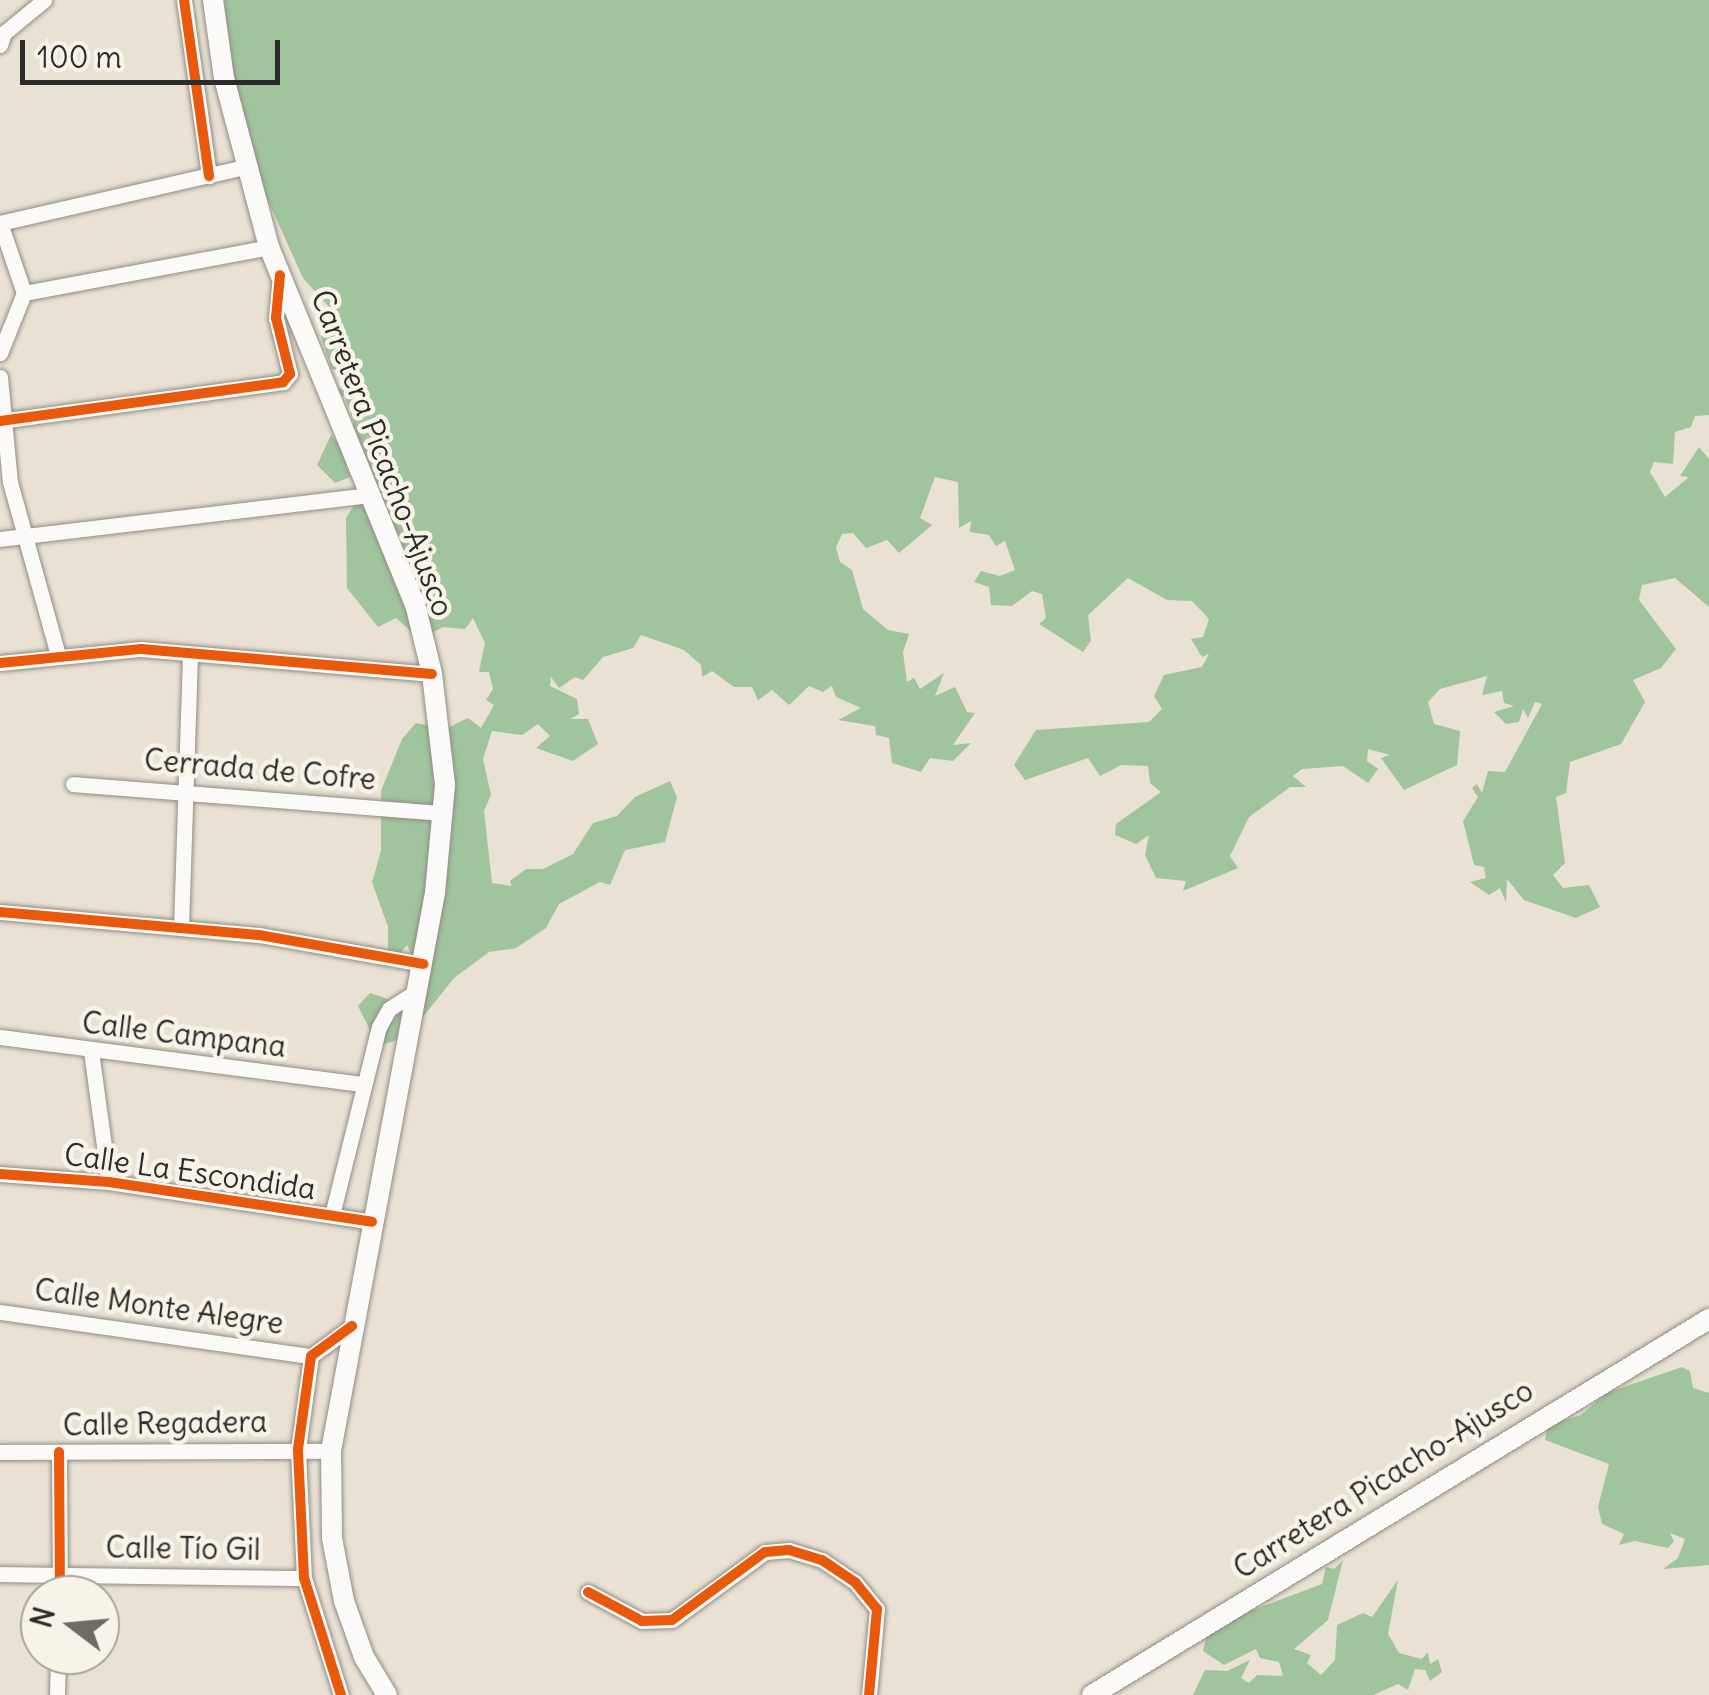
<!DOCTYPE html>
<html>
<head>
<meta charset="utf-8">
<style>
	body { margin:0 }
	#map { position:relative; width:1709px; height:1695px; overflow:hidden; background:#e9e1d3; font-family:Delius,sans-serif }
	div>[style] { position:absolute }
	[style*='--x'] { left:calc(var(--x)*1px); top:calc(var(--y)*1px); width:calc(var(--w)*1px); rotate:calc(var(--a)*1deg) }
	.forest>* { inset:0; background:#a0c49e }
	.roads { filter:drop-shadow(0 0 2px #908c85) drop-shadow(0 0 2px #908c85) }
	.minor>* { height:15px; margin:-7.5px; padding:0 7.5px; transform-origin:7.5px; border-radius:7.5px; background:#fcfaf8 }
	.secondary>* { height:20px; margin:-10px; padding:0 10px; transform-origin:10px; border-radius:10px; background:#fcfaf8 }
	.cycleway>* { height:10px; margin:-5px; padding:0 5px; transform-origin:5px; border-radius:5px; background:#e8590c }
	span { translate:-50% -50%; white-space:nowrap; text-align:center; line-height:1.15; -webkit-text-stroke:9px #f7f3e8; paint-order:stroke }
	.street-label { font-size:30px; color:#2b2b2b }
	.north { position:absolute; left:20px; top:1575px; width:100px; height:100px; box-sizing:border-box; background:#f7f3e8; border:2px solid #a5a39c; border-radius:50%; rotate:286deg; font-size:28px; font-weight:700; line-height:40px; text-align:center; color:#2b2b2b }
	.north::after { content:''; display:block; margin:auto; width:35px; height:45px; background:#6e6b66; clip-path:polygon(50% 0,100% 100%,50% 72%,0 100%) }
	.scale { position:absolute; left:20px; top:40px; width:260px; height:45px; box-sizing:border-box; border:5px solid #2b2b2b; border-top:0; padding-left:12px; font-size:30px; line-height:35px; white-space:nowrap; color:#2b2b2b; -webkit-text-stroke:8px #f7f3e8; paint-order:stroke }
</style>
</head>
<body>
<div id="map">
	<div class="forest">
		<div style="clip-path:polygon(224px 0,1709px 0,1709px 415px,1695px 416px,1691px 427px,1675px 432px,1673px 464px,1654px 462px,1650px 472px,1665px 497px,1689px 477px,1680px 476px,1699px 447px,1709px 459px,1709px 607px,1675px 578px,1642px 585px,1639px 600px,1676px 649px,1661px 668px,1633px 680px,1645px 702px,1621px 744px,1570px 762px,1566px 793px,1556px 797px,1565px 863px,1553px 875px,1563px 888px,1589px 885px,1600px 907px,1576px 918px,1524px 900px,1507px 879px,1506px 902px,1500px 888px,1489px 895px,1470px 882px,1486px 878px,1484px 867px,1474px 865px,1463px 821px,1478px 797px,1472px 788px,1477px 784px,1482px 793px,1488px 771px,1505px 772px,1542px 704px,1535px 702px,1528px 718px,1523px 709px,1519px 722px,1506px 724px,1494px 712px,1514px 706px,1504px 703px,1502px 691px,1482px 695px,1487px 676px,1440px 689px,1428px 702px,1434px 724px,1460px 731px,1457px 765px,1404px 790px,1381px 758px,1390px 755px,1368px 749px,1367px 761px,1378px 769px,1368px 783px,1343px 766px,1302px 769px,1293px 776px,1306px 787px,1290px 787px,1249px 817px,1230px 856px,1238px 868px,1183px 891px,1186px 881px,1156px 878px,1145px 855px,1149px 835px,1136px 844px,1115px 835px,1116px 824px,1161px 792px,1150px 783px,1148px 766px,1121px 765px,1100px 776px,1088px 758px,1025px 780px,1014px 765px,1036px 730px,1149px 722px,1162px 709px,1154px 696px,1164px 675px,1202px 667px,1209px 654px,1202px 657px,1191px 639px,1203px 637px,1209px 619px,1192px 601px,1167px 600px,1128px 578px,1088px 615px,1091px 641px,1083px 652px,1039px 624px,1046px 618px,1042px 594px,1032px 591px,1012px 606px,991px 605px,989px 587px,974px 582px,981px 571px,1000px 576px,1015px 570px,1005px 541px,996px 546px,989px 535px,970px 532px,971px 521px,959px 528px,958px 482px,935px 477px,920px 518px,932px 525px,899px 553px,887px 540px,866px 548px,853px 533px,842px 534px,836px 547px,840px 562px,852px 570px,863px 609px,888px 630px,909px 634px,903px 652px,907px 682px,914px 678px,920px 689px,944px 673px,935px 696px,955px 687px,967px 712px,975px 713px,953px 745px,971px 743px,953px 761px,930px 758px,921px 772px,892px 763px,889px 738px,876px 735px,875px 726px,838px 720px,861px 708px,836px 697px,832px 686px,823px 692px,809px 686px,789px 705px,772px 690px,758px 700px,752px 687px,734px 687px,712px 671px,702px 677px,701px 665px,684px 650px,641px 635px,633px 648px,603px 657px,583px 680px,575px 677px,559px 688px,551px 677px,550px 686px,577px 699px,579px 714px,570px 719px,588px 719px,598px 744px,573px 761px,536px 748px,550px 736px,538px 724px,522px 735px,492px 731px,483px 759px,491px 795px,484px 811px,492px 883px,512px 886px,510px 881px,526px 869px,543px 869px,573px 854px,593px 823px,617px 816px,635px 797px,670px 781px,677px 797px,665px 842px,625px 850px,610px 885px,600px 882px,559px 904px,546px 928px,516px 948px,489px 952px,454px 978px,407px 1037px,378px 1046px,358px 1006px,370px 993px,402px 1004px,416px 966px,407px 945px,396px 958px,388px 955px,388px 927px,372px 882px,381px 851px,381px 791px,402px 739px,416px 723px,445px 729px,468px 718px,481px 728px,494px 705px,486px 700px,493px 689px,489px 672px,479px 672px,485px 643px,473px 618px,465px 629px,443px 627px,420px 639px,396px 618px,378px 627px,347px 588px,346px 518px,365px 488px,355px 460px,346px 466px,350px 477px,335px 483px,317px 465px,331px 435px,343px 448px,354px 423px,345px 397px,331px 390px,345px 388px,354px 374px,343px 380px,343px 367px,332px 370px,321px 337px,325px 322px,339px 318px,303px 278px,242px 143px)"></div>
		<div style="clip-path:polygon(1682px 1367px,1690px 1371px,1693px 1388px,1709px 1393px,1709px 1565px,1663px 1569px,1678px 1558px,1685px 1539px,1670px 1533px,1674px 1541px,1668px 1548px,1635px 1541px,1619px 1545px,1624px 1534px,1602px 1524px,1598px 1507px,1609px 1464px,1545px 1440px,1548px 1425px,1581px 1415px,1606px 1393px)"></div>
		<div style="clip-path:polygon(1343px 1560px,1328px 1620px,1294px 1649px,1311px 1655px,1307px 1663px,1321px 1675px,1335px 1660px,1337px 1625px,1363px 1613px,1372px 1617px,1398px 1580px,1388px 1634px,1399px 1653px,1422px 1659px,1428px 1652px,1430px 1664px,1438px 1659px,1442px 1672px,1430px 1681px,1425px 1670px,1415px 1669px,1408px 1690px,1398px 1684px,1373px 1695px,1193px 1695px,1205px 1670px,1227px 1671px,1250px 1660px,1241px 1678px,1249px 1683px,1257px 1675px,1283px 1676px,1279px 1662px,1260px 1658px,1256px 1649px,1224px 1665px,1203px 1651px,1208px 1627px,1322px 1584px,1326px 1567px,1334px 1569px)"></div>
	</div>
	<div class="roads">
		<div class="minor">
			<div style="--x:184;--y:0;--w:178;--a:81.9"></div>
			<div style="--x:0;--y:45;--w:13;--a:-72"></div>
			<div style="--x:4;--y:33;--w:52;--a:-39.5"></div>
			<div style="--x:24;--y:293;--w:249;--a:-10.6"></div>
			<div style="--x:0;--y:353;--w:65;--a:-68.2"></div>
			<div style="--x:24;--y:293;--w:74;--a:-108.9"></div>
			<div style="--x:0;--y:223;--w:250;--a:-12.9"></div>
			<div style="--x:0;--y:377;--w:105;--a:84.6"></div>
			<div style="--x:10;--y:482;--w:180;--a:74.5"></div>
			<div style="--x:0;--y:421;--w:286;--a:-7.8"></div>
			<div style="--x:283;--y:382;--w:11;--a:-49"></div>
			<div style="--x:290;--y:374;--w:58;--a:-104"></div>
			<div style="--x:276;--y:318;--w:43;--a:-84.7"></div>
			<div style="--x:0;--y:539;--w:373;--a:-6.8"></div>
			<div style="--x:0;--y:663;--w:142;--a:-5.7"></div>
			<div style="--x:141;--y:649;--w:292;--a:4.9"></div>
			<div style="--x:73;--y:784;--w:370;--a:4.5"></div>
			<div style="--x:0;--y:912;--w:260;--a:5.1"></div>
			<div style="--x:259;--y:935;--w:167;--a:10"></div>
			<div style="--x:181;--y:927;--w:273;--a:-88.1"></div>
			<div style="--x:0;--y:1037;--w:363;--a:7.4"></div>
			<div style="--x:91;--y:1051;--w:132;--a:82.2"></div>
			<div style="--x:0;--y:1174;--w:109;--a:4.2"></div>
			<div style="--x:109;--y:1182;--w:266;--a:8.6"></div>
			<div style="--x:332;--y:1215;--w:194;--a:-76"></div>
			<div style="--x:379;--y:1027;--w:21;--a:-61"></div>
			<div style="--x:389;--y:1009;--w:33;--a:-33"></div>
			<div style="--x:0;--y:1312;--w:314;--a:8.1"></div>
			<div style="--x:0;--y:1452;--w:331;--a:-0.2"></div>
			<div style="--x:59;--y:1452;--w:143;--a:89.6"></div>
			<div style="--x:0;--y:1574;--w:304;--a:0.8"></div>
			<div style="--x:588;--y:1592;--w:61;--a:28.2"></div>
			<div style="--x:642;--y:1621;--w:30;--a:-2"></div>
			<div style="--x:672;--y:1620;--w:115;--a:-36.2"></div>
			<div style="--x:765;--y:1552;--w:24;--a:-5"></div>
			<div style="--x:789;--y:1550;--w:34;--a:17"></div>
			<div style="--x:822;--y:1560;--w:40;--a:34"></div>
			<div style="--x:855;--y:1582;--w:35;--a:51"></div>
			<div style="--x:877;--y:1609;--w:86;--a:95.3"></div>
			<div style="--x:57;--y:1695;--w:40;--a:-88.6"></div>
			<div style="--x:341;--y:1695;--w:123;--a:-107.5"></div>
			<div style="--x:304;--y:1578;--w:129;--a:-92.7"></div>
			<div style="--x:298;--y:1449;--w:94;--a:-82"></div>
			<div style="--x:311;--y:1356;--w:51;--a:-36.2"></div>
		</div>
		<div class="secondary">
			<div style="--x:213;--y:0;--w:79;--a:82"></div>
			<div style="--x:224;--y:78;--w:175;--a:75.1"></div>
			<div style="--x:269;--y:247;--w:386;--a:67.8"></div>
			<div style="--x:415;--y:604;--w:72;--a:76.3"></div>
			<div style="--x:432;--y:674;--w:112;--a:83.3"></div>
			<div style="--x:445;--y:785;--w:108;--a:95.3"></div>
			<div style="--x:435;--y:893;--w:568;--a:100.56"></div>
			<div style="--x:331;--y:1451;--w:87;--a:89.3"></div>
			<div style="--x:332;--y:1538;--w:64;--a:79.2"></div>
			<div style="--x:344;--y:1601;--w:59;--a:70.3"></div>
			<div style="--x:364;--y:1657;--w:44;--a:58.8"></div>
			<div style="--x:1092;--y:1695;--w:723;--a:-31.36"></div>
		</div>
	</div>
	<div class="cycleway">
		<div style="--x:184;--y:0;--w:178;--a:81.9"></div>
		<div style="--x:0;--y:421;--w:286;--a:-7.8"></div>
		<div style="--x:283;--y:382;--w:11;--a:-49"></div>
		<div style="--x:290;--y:374;--w:58;--a:-104"></div>
		<div style="--x:276;--y:318;--w:43;--a:-84.7"></div>
		<div style="--x:0;--y:663;--w:142;--a:-5.7"></div>
		<div style="--x:141;--y:649;--w:292;--a:4.9"></div>
		<div style="--x:0;--y:912;--w:260;--a:5.1"></div>
		<div style="--x:259;--y:935;--w:167;--a:10"></div>
		<div style="--x:0;--y:1174;--w:109;--a:4.2"></div>
		<div style="--x:109;--y:1182;--w:266;--a:8.6"></div>
		<div style="--x:59;--y:1452;--w:143;--a:89.6"></div>
		<div style="--x:588;--y:1592;--w:61;--a:28.2"></div>
		<div style="--x:642;--y:1621;--w:30;--a:-2"></div>
		<div style="--x:672;--y:1620;--w:115;--a:-36.2"></div>
		<div style="--x:765;--y:1552;--w:24;--a:-5"></div>
		<div style="--x:789;--y:1550;--w:34;--a:17"></div>
		<div style="--x:822;--y:1560;--w:40;--a:34"></div>
		<div style="--x:855;--y:1582;--w:35;--a:51"></div>
		<div style="--x:877;--y:1609;--w:86;--a:95.3"></div>
		<div style="--x:341;--y:1695;--w:123;--a:-107.5"></div>
		<div style="--x:304;--y:1578;--w:129;--a:-92.7"></div>
		<div style="--x:298;--y:1449;--w:94;--a:-82"></div>
		<div style="--x:311;--y:1356;--w:51;--a:-36.2"></div>
	</div>
	<div class="street-label">
		<span style="left:383px;top:453px;rotate:69deg">Carretera Picacho-Ajusco</span>
		<span style="left:260px;top:769px;rotate:5deg">Cerrada de Cofre</span>
		<span style="left:184px;top:1034px;rotate:7deg">Calle Campana</span>
		<span style="left:190px;top:1171px;rotate:8deg">Calle La Escondida</span>
		<span style="left:159px;top:1306px;rotate:8deg">Calle Monte Alegre</span>
		<span style="left:165px;top:1423px;rotate:-1deg">Calle Regadera</span>
		<span style="left:1383px;top:1479px;rotate:-32deg">Carretera Picacho-Ajusco</span>
		<span style="left:183px;top:1548px;rotate:1deg">Calle Tío Gil</span>
	</div>
	<div class="north">N</div>
	<div class="scale">100 m</div>
</div>
</body>
</html>
